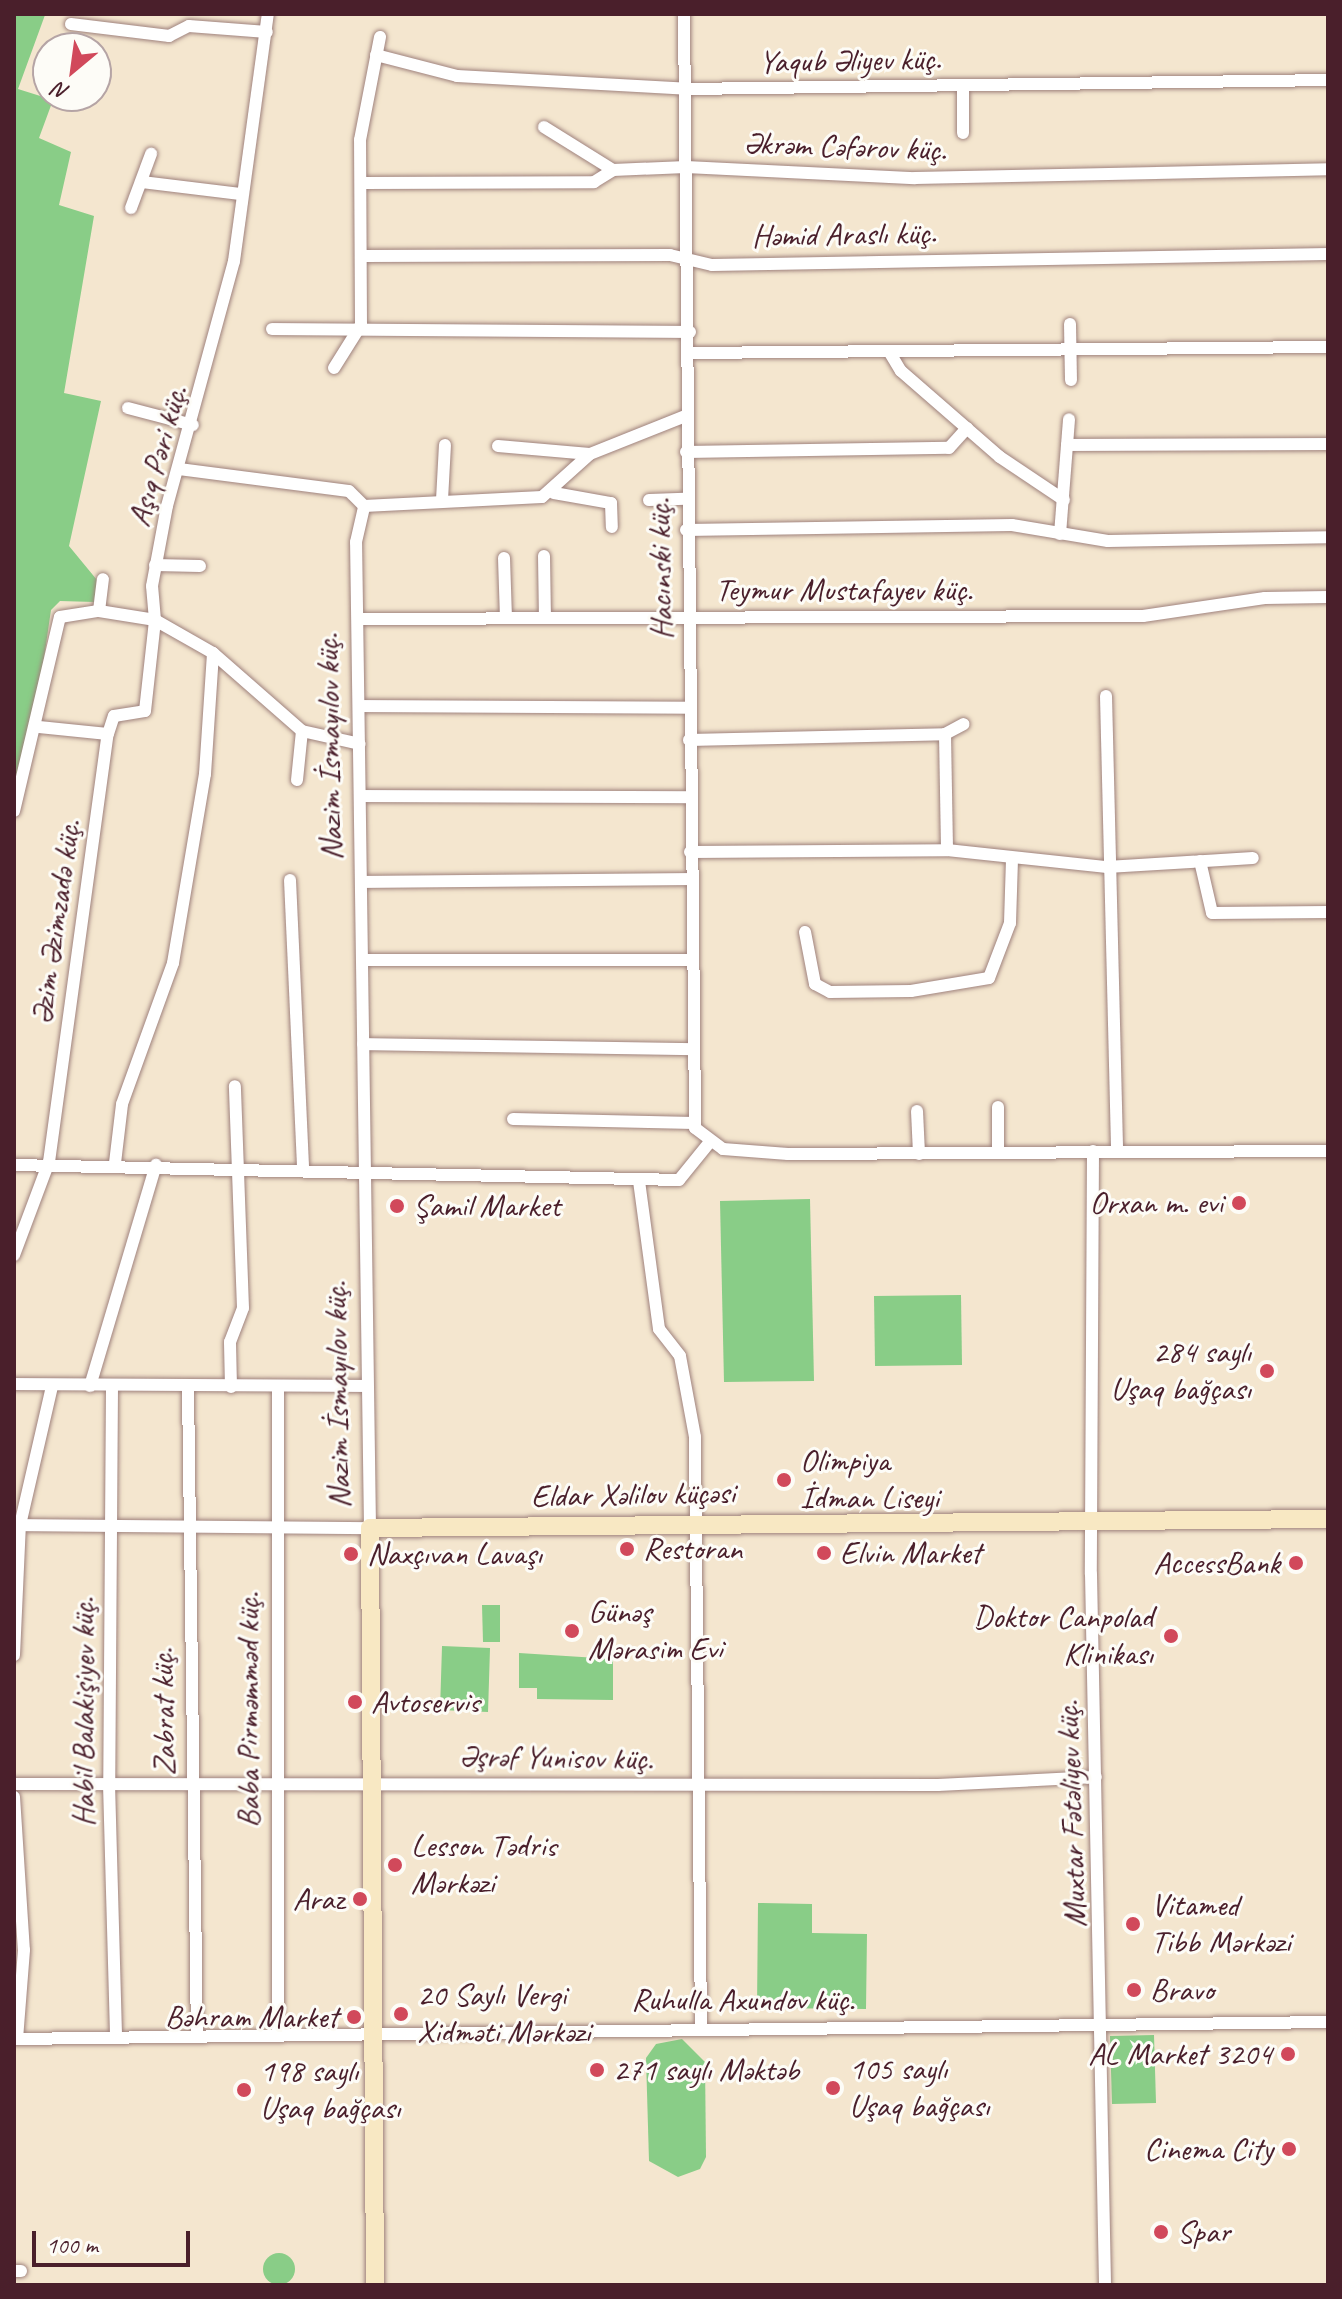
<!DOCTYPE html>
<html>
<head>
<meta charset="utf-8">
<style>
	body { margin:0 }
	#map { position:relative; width:1342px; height:2299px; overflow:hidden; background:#f4e6cf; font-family:Caveat,sans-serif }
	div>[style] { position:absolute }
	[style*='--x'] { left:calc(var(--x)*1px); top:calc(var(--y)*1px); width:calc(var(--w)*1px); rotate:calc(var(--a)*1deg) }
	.green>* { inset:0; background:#89cd87 }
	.round { border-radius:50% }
	.roads { filter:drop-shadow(0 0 2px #9f827d) drop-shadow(0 0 2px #9f827d) }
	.street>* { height:12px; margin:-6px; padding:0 6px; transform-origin:6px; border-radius:6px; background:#fff }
	.secondary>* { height:18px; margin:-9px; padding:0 9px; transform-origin:9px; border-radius:9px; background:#f8e8c3 }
	.dots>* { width:22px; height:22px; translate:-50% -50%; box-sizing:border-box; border:4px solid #fdfcf7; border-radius:50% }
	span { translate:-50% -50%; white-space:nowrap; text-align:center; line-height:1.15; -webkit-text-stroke:6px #fdfcf7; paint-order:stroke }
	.street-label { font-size:32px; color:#4a1f2b }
	.poi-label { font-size:32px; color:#4a1f2b }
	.right { translate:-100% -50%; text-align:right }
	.left { translate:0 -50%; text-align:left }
	.frame { position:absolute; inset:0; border:16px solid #4a1f2b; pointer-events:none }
	.north { position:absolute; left:32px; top:32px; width:80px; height:80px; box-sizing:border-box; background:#fdfcf7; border:2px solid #b5a4a5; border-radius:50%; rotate:209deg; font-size:22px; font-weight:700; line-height:32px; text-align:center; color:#4a1f2b }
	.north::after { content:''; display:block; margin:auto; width:28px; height:36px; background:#d1495b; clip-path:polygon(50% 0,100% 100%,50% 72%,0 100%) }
	.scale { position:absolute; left:32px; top:2231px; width:158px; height:36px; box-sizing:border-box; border:4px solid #4a1f2b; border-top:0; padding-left:10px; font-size:24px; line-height:28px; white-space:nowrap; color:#4a1f2b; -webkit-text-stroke:6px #fdfcf7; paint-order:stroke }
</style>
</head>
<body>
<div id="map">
	<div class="green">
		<div style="clip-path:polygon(14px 14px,45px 15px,18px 89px,53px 100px,39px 138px,71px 152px,59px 205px,94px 216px,64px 393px,101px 401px,69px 546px,97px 580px,94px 602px,60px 601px,51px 610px,34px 727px,14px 788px)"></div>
		<div style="clip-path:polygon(810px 1199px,814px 1381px,724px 1382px,720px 1201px)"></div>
		<div style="clip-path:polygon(961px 1295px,962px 1365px,875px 1366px,874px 1296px)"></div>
		<div style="clip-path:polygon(482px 1605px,500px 1605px,500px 1642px,483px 1642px)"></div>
		<div style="clip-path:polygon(442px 1646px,490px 1648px,488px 1712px,440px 1710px)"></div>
		<div style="clip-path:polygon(519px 1653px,613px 1659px,613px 1700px,537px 1699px,537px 1688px,519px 1688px)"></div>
		<div style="clip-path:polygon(758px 1903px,812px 1904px,812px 1933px,867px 1934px,866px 2009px,757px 2008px)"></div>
		<div style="clip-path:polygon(1154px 2035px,1156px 2103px,1112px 2104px,1110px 2036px)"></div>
		<div style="clip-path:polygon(682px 2039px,705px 2062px,706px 2157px,700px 2169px,678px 2177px,649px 2161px,646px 2058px,656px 2044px)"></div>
		<div class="round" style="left:263px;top:2253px;width:32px;height:32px"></div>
	</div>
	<div class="roads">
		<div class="street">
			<div style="--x:684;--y:14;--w:1114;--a:89.43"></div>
			<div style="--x:695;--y:1128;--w:35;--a:37"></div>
			<div style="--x:723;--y:1149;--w:65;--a:4.4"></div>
			<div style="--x:788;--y:1154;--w:540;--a:-0.32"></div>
			<div style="--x:71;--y:24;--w:99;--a:7"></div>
			<div style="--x:169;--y:36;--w:22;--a:-27"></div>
			<div style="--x:189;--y:26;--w:78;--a:4.4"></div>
			<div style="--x:376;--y:55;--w:84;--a:14.5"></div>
			<div style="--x:457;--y:76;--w:230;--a:3.2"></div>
			<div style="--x:687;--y:89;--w:641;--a:-0.8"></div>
			<div style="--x:963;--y:85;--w:48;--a:90"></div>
			<div style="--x:544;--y:127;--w:81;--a:31.9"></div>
			<div style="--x:142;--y:182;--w:99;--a:7"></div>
			<div style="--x:363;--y:183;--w:231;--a:-0.2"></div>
			<div style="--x:594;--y:182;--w:22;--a:-32"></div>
			<div style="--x:613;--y:170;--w:73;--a:-2.4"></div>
			<div style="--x:686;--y:167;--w:229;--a:2.8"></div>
			<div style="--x:915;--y:178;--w:413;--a:-1.2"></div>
			<div style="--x:131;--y:208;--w:58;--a:-69.7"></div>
			<div style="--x:363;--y:256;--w:307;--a:-0.2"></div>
			<div style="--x:670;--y:255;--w:43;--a:13.4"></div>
			<div style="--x:712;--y:265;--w:616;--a:-1.02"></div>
			<div style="--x:1070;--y:324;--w:56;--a:89"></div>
			<div style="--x:272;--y:329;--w:418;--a:0.4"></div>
			<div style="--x:690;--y:353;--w:638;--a:-0.54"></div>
			<div style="--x:890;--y:353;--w:21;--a:59"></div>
			<div style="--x:901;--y:371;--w:131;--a:41"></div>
			<div style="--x:1000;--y:457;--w:77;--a:33.9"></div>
			<div style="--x:334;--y:368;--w:51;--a:-57.9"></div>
			<div style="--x:361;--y:325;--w:185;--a:-90.3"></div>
			<div style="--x:360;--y:140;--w:105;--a:-79"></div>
			<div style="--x:128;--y:408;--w:67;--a:14.7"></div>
			<div style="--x:1067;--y:445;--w:261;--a:-0.2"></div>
			<div style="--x:498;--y:446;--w:92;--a:5"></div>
			<div style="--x:686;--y:452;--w:263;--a:-0.9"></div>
			<div style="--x:949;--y:448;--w:27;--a:-48"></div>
			<div style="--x:179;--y:469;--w:171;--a:7.4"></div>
			<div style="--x:349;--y:491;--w:21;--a:45"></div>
			<div style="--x:554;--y:493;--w:58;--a:10"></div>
			<div style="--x:611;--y:503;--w:24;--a:88"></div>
			<div style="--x:442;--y:500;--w:55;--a:-86.9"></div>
			<div style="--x:649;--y:500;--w:36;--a:-2"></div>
			<div style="--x:364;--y:506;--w:178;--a:-2.9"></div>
			<div style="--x:542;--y:497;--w:64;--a:-41.9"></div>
			<div style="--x:590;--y:454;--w:105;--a:-21.7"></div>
			<div style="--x:686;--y:530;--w:326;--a:-0.9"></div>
			<div style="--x:1012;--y:525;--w:97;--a:9.5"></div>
			<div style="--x:1108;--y:541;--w:220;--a:-1"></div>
			<div style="--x:1060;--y:534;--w:115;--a:-85.5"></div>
			<div style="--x:544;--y:556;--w:61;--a:89.1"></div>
			<div style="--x:504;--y:558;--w:59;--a:88.1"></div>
			<div style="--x:155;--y:565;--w:45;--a:1.3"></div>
			<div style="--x:99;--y:611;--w:32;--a:-83"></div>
			<div style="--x:358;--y:619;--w:785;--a:-0.22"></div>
			<div style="--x:1143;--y:616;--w:123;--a:-8.4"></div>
			<div style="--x:1265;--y:598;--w:63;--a:-0.9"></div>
			<div style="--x:155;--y:620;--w:67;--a:29.6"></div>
			<div style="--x:213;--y:653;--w:118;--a:41.2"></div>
			<div style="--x:302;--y:731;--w:59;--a:12.6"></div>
			<div style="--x:1106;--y:696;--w:454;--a:88.6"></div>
			<div style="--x:359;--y:706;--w:329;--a:0.3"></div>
			<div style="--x:39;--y:727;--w:69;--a:5.8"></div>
			<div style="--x:945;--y:734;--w:21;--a:-28"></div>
			<div style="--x:689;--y:740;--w:256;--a:-1.3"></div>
			<div style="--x:945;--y:734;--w:116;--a:89"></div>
			<div style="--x:297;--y:780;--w:49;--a:-84.2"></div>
			<div style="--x:361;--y:796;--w:329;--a:0.2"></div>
			<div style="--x:14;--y:811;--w:199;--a:-76.7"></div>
			<div style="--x:60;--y:617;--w:39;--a:-9"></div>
			<div style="--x:99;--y:611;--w:57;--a:9.1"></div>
			<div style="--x:155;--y:620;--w:34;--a:-95"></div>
			<div style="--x:152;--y:586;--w:81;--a:-79.4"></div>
			<div style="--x:167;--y:506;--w:254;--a:-74.7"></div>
			<div style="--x:234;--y:261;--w:249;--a:-82.2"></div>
			<div style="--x:690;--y:852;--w:257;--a:-0.4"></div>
			<div style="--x:947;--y:850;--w:161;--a:6.1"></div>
			<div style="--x:1107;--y:867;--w:146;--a:-3.5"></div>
			<div style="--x:1200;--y:861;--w:53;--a:77"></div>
			<div style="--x:1212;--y:913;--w:116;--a:-0.5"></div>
			<div style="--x:290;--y:880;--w:289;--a:87.4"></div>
			<div style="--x:362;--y:882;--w:328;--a:-0.5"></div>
			<div style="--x:805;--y:932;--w:53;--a:79.1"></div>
			<div style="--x:815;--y:984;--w:17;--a:28"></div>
			<div style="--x:830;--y:992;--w:81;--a:-0.7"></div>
			<div style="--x:911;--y:991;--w:79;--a:-9.5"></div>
			<div style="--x:989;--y:978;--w:59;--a:-69.1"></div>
			<div style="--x:1010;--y:923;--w:64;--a:-88.2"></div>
			<div style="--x:362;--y:960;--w:329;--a:0"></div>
			<div style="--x:363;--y:1044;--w:328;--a:0.9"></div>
			<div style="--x:998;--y:1107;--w:45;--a:90"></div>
			<div style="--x:917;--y:1111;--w:43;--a:87.3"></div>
			<div style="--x:513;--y:1119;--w:181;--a:1.3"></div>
			<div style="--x:1093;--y:1151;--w:423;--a:90.3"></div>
			<div style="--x:1091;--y:1574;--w:711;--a:88.87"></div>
			<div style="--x:115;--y:1163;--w:59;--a:-83.2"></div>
			<div style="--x:122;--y:1104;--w:150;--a:-70.1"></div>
			<div style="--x:173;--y:963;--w:192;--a:-80.4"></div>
			<div style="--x:205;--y:774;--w:121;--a:-86.2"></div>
			<div style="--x:14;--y:1165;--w:665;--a:1.29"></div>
			<div style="--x:679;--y:1180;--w:48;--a:-51"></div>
			<div style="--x:639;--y:1181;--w:149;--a:82.3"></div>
			<div style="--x:659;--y:1329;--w:34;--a:52"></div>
			<div style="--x:680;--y:1356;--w:82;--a:79.5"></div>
			<div style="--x:695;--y:1437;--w:588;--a:89.42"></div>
			<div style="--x:14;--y:1255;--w:99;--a:-69.4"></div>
			<div style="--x:49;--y:1162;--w:432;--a:-82.2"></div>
			<div style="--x:108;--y:734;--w:19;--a:-72"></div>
			<div style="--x:114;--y:716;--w:31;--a:-9"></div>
			<div style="--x:145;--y:711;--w:92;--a:-83.7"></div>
			<div style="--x:14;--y:1384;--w:353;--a:0.3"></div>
			<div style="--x:90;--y:1386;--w:231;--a:-73.4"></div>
			<div style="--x:112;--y:1387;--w:397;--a:90.4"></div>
			<div style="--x:109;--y:1784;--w:253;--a:88.4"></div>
			<div style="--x:188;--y:1387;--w:649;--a:89.21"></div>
			<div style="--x:231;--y:1387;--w:45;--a:-91.3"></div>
			<div style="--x:230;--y:1342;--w:36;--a:-69"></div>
			<div style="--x:243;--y:1308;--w:222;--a:-92.1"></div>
			<div style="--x:278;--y:1387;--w:647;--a:90"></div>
			<div style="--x:14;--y:1525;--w:356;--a:0.5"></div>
			<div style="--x:370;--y:1528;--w:986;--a:-90.81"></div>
			<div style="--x:356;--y:542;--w:37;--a:-77"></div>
			<div style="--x:14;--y:1655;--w:130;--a:-87.4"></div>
			<div style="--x:20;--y:1525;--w:143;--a:-77"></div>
			<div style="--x:14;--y:1784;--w:924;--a:0.06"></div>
			<div style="--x:938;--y:1785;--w:158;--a:-2.9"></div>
			<div style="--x:14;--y:1797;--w:153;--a:86.3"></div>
			<div style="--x:24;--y:1950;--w:89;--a:94.5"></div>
			<div style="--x:14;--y:2039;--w:1314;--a:-0.74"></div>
			<div style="--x:14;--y:2271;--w:7;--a:0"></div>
		</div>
		<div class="secondary">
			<div style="--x:375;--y:2285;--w:757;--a:-90.38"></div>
			<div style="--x:370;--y:1528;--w:958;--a:-0.54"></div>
		</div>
	</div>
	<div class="dots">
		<div style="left:1239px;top:1203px;background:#d1495b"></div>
		<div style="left:397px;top:1206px;background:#d1495b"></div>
		<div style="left:1267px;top:1371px;background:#d1495b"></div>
		<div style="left:784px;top:1480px;background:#d1495b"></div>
		<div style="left:627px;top:1549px;background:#d1495b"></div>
		<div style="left:824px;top:1553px;background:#d1495b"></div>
		<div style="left:351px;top:1554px;background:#d1495b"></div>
		<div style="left:1296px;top:1563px;background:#d1495b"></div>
		<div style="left:572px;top:1631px;background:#d1495b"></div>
		<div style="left:1171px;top:1636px;background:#d1495b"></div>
		<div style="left:355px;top:1702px;background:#d1495b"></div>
		<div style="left:395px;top:1865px;background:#d1495b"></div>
		<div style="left:360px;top:1899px;background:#d1495b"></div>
		<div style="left:1133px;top:1924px;background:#d1495b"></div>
		<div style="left:1134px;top:1990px;background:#d1495b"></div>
		<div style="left:401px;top:2014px;background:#d1495b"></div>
		<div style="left:354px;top:2017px;background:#d1495b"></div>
		<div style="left:1288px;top:2054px;background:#d1495b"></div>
		<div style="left:597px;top:2070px;background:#d1495b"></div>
		<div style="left:833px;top:2088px;background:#d1495b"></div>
		<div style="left:244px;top:2090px;background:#d1495b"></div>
		<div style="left:1289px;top:2149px;background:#d1495b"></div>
		<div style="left:1161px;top:2232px;background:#d1495b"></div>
	</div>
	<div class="street-label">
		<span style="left:850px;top:61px;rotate:-1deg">Yaqub Əliyev küç.</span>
		<span style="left:845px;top:147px;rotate:2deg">Əkrəm Cəfərov küç.</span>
		<span style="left:844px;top:235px;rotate:-1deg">Həmid Araslı küç.</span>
		<span style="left:158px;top:456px;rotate:-74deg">Aşıq Pəri küç.</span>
		<span style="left:661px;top:569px;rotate:-91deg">Hacınski küç.</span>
		<span style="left:844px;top:590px">Teymur Mustafayev küç.</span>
		<span style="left:330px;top:747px;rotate:-91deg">Nazim İsmayılov küç.</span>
		<span style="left:56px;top:922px;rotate:-82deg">Əzim Əzimzadə küç.</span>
		<span style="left:338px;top:1395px;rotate:-91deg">Nazim İsmayılov küç.</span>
		<span style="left:633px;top:1495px;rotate:-1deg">Eldar Xəlilov küçəsi</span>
		<span style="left:249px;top:1710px;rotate:-90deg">Baba Pirməmməd küç.</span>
		<span style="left:84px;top:1712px;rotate:-90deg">Habil Balakişiyev küç.</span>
		<span style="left:164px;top:1712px;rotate:-91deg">Zabrat küç.</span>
		<span style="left:556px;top:1758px;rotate:1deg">Əşrəf Yunisov küç.</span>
		<span style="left:1072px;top:1814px;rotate:-92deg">Muxtar Fətəliyev küç.</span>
		<span style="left:743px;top:2000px">Ruhulla Axundov küç.</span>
	</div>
	<div class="poi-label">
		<span class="right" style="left:1223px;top:1203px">Orxan m. evi</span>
		<span class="left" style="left:413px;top:1206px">Şamil Market</span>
		<span class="right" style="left:1251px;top:1371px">284 saylı<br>Uşaq bağçası</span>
		<span class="left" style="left:800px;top:1480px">Olimpiya<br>İdman Liseyi</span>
		<span class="left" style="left:643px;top:1549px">Restoran</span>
		<span class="left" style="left:840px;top:1553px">Elvin Market</span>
		<span class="left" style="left:367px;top:1554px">Naxçıvan Lavaşı</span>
		<span class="right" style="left:1280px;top:1563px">AccessBank</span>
		<span class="left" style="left:588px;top:1631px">Günəş<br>Mərasim Evi</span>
		<span class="right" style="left:1153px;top:1636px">Doktor Canpolad<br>Klinikası</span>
		<span class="left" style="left:371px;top:1702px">Avtoservis</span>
		<span class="left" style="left:411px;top:1865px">Lesson Tədris<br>Mərkəzi</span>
		<span class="right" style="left:344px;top:1899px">Araz</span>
		<span class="left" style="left:1151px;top:1924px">Vitamed<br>Tibb Mərkəzi</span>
		<span class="left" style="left:1150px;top:1990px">Bravo</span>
		<span class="left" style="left:417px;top:2014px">20 Saylı Vergi<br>Xidməti Mərkəzi</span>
		<span class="right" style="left:338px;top:2017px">Bəhram Market</span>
		<span class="right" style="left:1272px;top:2054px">AL Market 3204</span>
		<span class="left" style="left:613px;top:2070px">271 saylı Məktəb</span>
		<span class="left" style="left:849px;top:2088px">105 saylı<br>Uşaq bağçası</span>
		<span class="left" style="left:260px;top:2090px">198 saylı<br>Uşaq bağçası</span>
		<span class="right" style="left:1273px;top:2149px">Cinema City</span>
		<span class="left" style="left:1177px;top:2232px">Spar</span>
	</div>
	<div class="frame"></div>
	<div class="north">N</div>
	<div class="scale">100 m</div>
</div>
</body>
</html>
